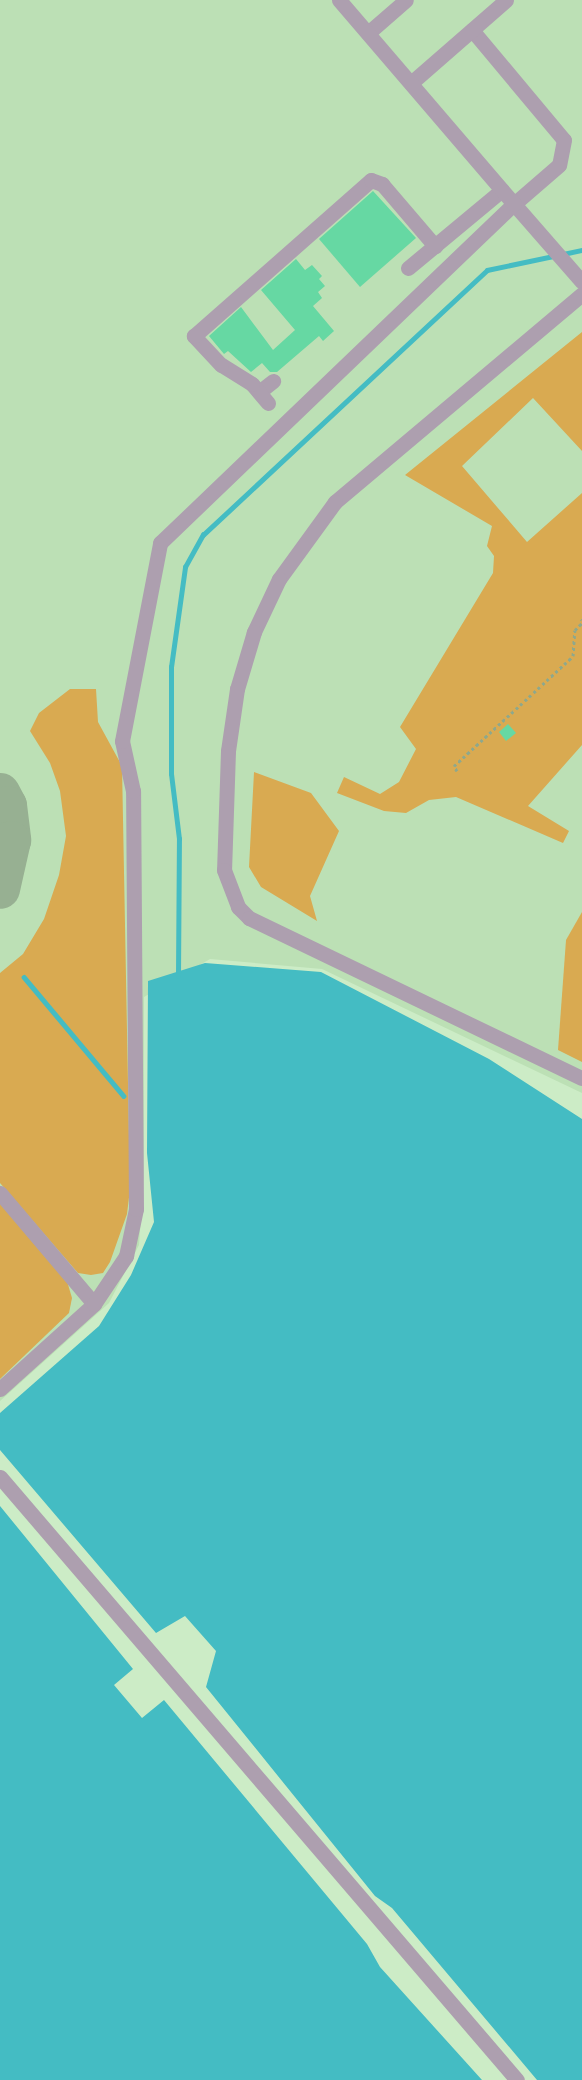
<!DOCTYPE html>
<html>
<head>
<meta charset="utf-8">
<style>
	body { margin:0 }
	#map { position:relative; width:582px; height:2080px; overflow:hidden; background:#ccecc6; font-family:Montserrat,sans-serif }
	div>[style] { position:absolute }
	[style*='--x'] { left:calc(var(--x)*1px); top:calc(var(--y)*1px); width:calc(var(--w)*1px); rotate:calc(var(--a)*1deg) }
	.built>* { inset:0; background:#bce0b5 }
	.green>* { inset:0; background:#d9aa51 }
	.water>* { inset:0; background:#44bcc3 }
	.stream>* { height:4.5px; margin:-2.25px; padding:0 2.25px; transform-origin:2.25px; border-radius:2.25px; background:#44bcc3 }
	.taxiway>* { height:39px; margin:-19.5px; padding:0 19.5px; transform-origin:19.5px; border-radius:19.5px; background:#97b092 }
	.building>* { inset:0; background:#66d8a3 }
	.path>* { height:3px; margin-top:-1.5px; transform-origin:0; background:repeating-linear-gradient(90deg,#8fa88b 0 3px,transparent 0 6px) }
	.minor>* { height:15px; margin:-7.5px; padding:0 7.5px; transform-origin:7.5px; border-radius:7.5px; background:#ad9faf }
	span { translate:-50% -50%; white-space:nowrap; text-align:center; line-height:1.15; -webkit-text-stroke:4.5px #d9f9d3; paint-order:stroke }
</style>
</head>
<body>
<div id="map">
	<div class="built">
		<div style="clip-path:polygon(0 0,582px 0,582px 1093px,322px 969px,210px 959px,144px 997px,144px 1173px,139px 1245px,109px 1303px,0 1401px)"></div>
	</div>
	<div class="green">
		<div style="clip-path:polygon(582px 332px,582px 451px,533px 398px,462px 466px,527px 542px,582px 493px,582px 745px,528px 806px,569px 831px,563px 843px,456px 797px,429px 800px,406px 813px,384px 811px,337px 793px,344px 777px,380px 794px,399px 782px,416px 749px,400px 727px,493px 573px,494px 556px,487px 546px,492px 526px,405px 475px)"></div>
		<div style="clip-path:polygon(70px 689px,96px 689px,98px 722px,122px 766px,130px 1189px,127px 1214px,110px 1262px,103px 1273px,91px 1275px,78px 1273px,0 1183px,0 973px,23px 954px,44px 919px,59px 875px,66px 836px,60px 791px,50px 763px,30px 731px,39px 713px)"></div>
		<div style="clip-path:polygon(254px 772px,311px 793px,339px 831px,310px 896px,317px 921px,261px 887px,249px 867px)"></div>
		<div style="clip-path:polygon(582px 912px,582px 1062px,558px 1050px,566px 940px)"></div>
		<div style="clip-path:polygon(0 1201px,67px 1281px,72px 1298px,69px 1313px,0 1379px)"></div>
	</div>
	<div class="water">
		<div style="clip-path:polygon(205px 963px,321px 972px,489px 1059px,582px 1119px,582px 2080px,537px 2080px,392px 1908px,375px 1896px,206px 1687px,216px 1651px,185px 1616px,156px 1633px,0 1450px,0 1413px,99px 1326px,131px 1275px,154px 1222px,147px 1153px,148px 981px)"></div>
		<div style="clip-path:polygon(0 1506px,133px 1669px,114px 1685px,142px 1718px,164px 1700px,367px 1944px,380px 1967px,482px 2080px,0 2080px)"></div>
	</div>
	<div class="stream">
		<div style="--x:178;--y:976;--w:137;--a:-89.6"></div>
		<div style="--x:179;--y:839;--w:65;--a:-97"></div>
		<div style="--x:171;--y:774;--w:107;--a:-90"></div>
		<div style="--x:171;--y:667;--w:101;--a:-82"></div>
		<div style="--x:185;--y:567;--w:37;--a:-61"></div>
		<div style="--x:203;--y:535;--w:388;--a:-43"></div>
		<div style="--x:487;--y:270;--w:97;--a:-11.9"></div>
		<div style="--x:24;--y:977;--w:155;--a:50"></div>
	</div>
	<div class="taxiway">
		<div style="--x:0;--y:792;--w:15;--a:62"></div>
		<div style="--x:7;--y:805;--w:35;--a:83"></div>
		<div style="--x:11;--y:840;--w:50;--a:102.7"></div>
	</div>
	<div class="building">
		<div style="clip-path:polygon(373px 191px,416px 238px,360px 287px,319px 239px)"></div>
		<div style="clip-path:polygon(296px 259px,305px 270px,312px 265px,322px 276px,319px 279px,325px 286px,318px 292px,322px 298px,313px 306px,334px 331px,323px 341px,319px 336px,277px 372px,270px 372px,262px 363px,251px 372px,228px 351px,224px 354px,209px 336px,241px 307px,273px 350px,295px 330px,261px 290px)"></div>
		<div style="clip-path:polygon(508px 724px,516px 733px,506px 741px,499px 732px)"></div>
	</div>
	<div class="path">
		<div style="--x:581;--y:619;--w:1;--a:45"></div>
		<div style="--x:457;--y:771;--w:6;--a:-121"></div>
		<div style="--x:454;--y:766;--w:162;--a:-42.7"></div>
		<div style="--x:573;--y:656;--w:26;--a:-86"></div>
		<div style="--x:575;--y:630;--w:10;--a:-45"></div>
	</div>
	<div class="minor">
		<div style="--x:472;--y:30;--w:143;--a:50.1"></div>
		<div style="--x:564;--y:140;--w:25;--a:101"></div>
		<div style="--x:559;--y:165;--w:60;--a:139.1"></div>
		<div style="--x:514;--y:204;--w:103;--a:48.9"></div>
		<div style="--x:368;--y:33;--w:50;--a:-41"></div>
		<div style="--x:411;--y:83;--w:126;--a:-41.1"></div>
		<div style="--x:408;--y:268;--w:122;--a:-39.7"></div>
		<div style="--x:582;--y:294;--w:323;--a:139.9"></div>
		<div style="--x:335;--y:502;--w:95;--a:126"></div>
		<div style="--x:279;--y:579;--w:59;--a:115.3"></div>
		<div style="--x:254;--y:632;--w:59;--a:106.6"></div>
		<div style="--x:237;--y:689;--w:63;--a:98.3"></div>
		<div style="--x:228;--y:751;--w:119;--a:91.9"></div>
		<div style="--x:224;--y:870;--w:40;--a:69"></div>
		<div style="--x:238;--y:907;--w:16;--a:45"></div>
		<div style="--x:249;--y:918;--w:369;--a:25.7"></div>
		<div style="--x:259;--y:392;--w:18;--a:-38"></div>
		<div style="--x:268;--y:403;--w:25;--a:-130"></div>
		<div style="--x:252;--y:384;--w:36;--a:-148"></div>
		<div style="--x:221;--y:365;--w:40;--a:-133"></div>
		<div style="--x:194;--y:336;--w:236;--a:-41.4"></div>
		<div style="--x:371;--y:180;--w:12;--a:20"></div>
		<div style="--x:382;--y:184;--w:82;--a:49.5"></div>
		<div style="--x:0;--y:1193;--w:145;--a:49.7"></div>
		<div style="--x:0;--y:1389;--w:127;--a:-42.1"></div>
		<div style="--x:94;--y:1304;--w:58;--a:-56.3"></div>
		<div style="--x:126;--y:1256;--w:48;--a:-78"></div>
		<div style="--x:136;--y:1209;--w:418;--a:-90.4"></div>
		<div style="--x:133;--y:791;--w:51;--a:-102.4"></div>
		<div style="--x:122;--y:741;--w:202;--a:-79.1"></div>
		<div style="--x:160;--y:543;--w:490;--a:-43.8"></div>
		<div style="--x:514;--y:204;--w:269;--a:-130.6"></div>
		<div style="--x:0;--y:1477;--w:794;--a:49.39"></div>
	</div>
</div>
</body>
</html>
